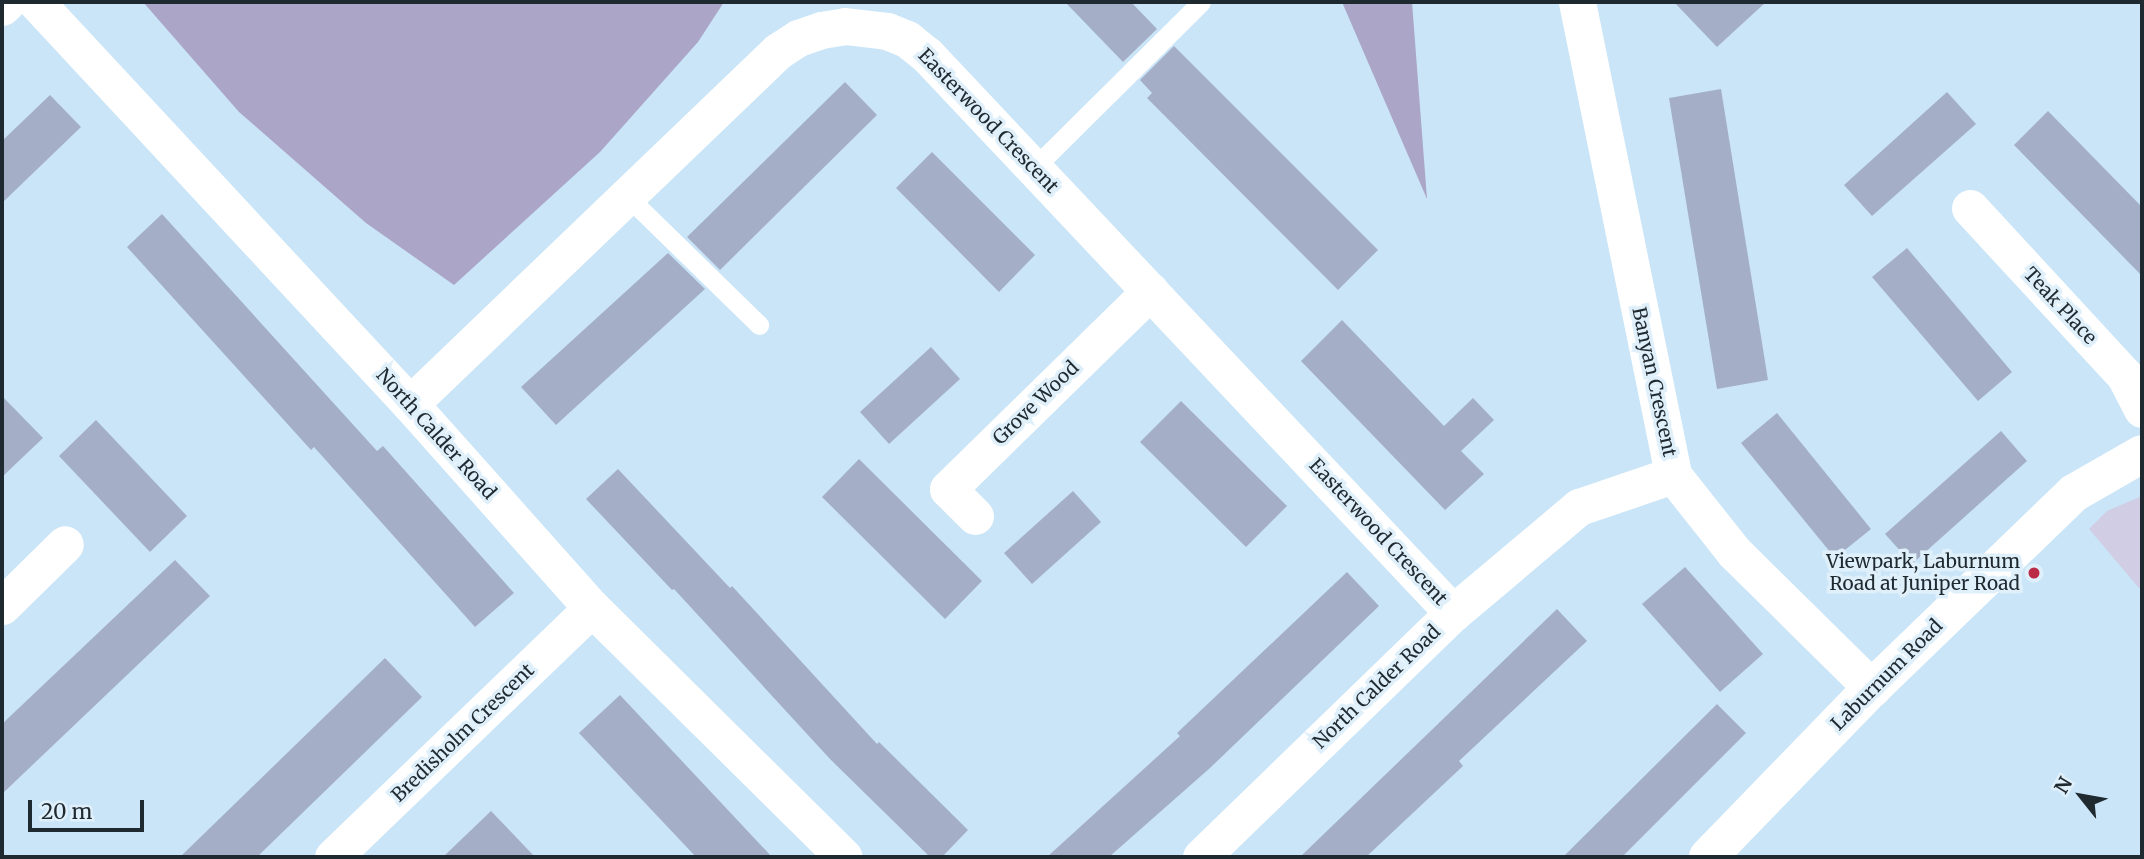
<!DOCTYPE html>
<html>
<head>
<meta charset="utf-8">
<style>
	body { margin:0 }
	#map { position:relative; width:2144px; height:859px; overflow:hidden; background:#cae5f7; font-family:Merriweather,serif }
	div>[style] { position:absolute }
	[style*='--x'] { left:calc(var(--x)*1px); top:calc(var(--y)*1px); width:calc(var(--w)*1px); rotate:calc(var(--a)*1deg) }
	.green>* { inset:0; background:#d0cde5 }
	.forest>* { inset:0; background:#aba5c7 }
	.building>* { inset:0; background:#a4afc7 }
	.lane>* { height:19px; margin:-9.5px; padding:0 9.5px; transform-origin:9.5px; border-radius:9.5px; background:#fff }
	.street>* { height:37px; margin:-18.5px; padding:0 18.5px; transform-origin:18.5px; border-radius:18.5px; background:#fff }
	.secondary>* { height:38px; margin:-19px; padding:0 19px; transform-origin:19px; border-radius:19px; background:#fff }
	.dots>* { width:19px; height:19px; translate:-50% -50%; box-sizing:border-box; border:4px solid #e0f0fb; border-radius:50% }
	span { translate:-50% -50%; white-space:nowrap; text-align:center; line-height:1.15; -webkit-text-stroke:7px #e0f0fb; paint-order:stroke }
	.street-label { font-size:19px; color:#1f2930 }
	.poi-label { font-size:19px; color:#1f2930 }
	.right { translate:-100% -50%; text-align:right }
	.frame { position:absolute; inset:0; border:4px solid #1f2930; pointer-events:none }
	.north { position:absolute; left:2046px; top:761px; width:70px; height:70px; -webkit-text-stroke:5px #e0f0fb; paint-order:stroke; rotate:301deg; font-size:19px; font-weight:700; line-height:28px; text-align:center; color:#1f2930 }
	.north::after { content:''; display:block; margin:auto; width:24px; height:32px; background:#1f2930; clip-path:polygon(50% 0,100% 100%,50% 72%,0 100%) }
	.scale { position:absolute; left:28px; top:800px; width:116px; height:32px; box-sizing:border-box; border:4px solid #1f2930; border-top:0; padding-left:9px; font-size:21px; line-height:24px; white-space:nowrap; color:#1f2930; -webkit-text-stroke:5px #e0f0fb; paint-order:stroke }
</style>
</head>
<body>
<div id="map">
	<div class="green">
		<div style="clip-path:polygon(2142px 496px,2142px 586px,2139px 588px,2089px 529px,2107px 511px)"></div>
	</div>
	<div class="forest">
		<div style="clip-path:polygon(143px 2px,724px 2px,698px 42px,600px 152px,454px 285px,366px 223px,239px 112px)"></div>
		<div style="clip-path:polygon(1342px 2px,1412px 2px,1427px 199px)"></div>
	</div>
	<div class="building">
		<div style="clip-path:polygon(1065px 2px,1131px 2px,1157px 29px,1123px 62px)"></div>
		<div style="clip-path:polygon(1674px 2px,1766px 2px,1717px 47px)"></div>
		<div style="clip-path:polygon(1174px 46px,1378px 250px,1338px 290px,1147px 98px,1152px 93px,1140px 80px)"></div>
		<div style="clip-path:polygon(845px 82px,877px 115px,720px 270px,687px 237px)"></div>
		<div style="clip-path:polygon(1721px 89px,1768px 380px,1717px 389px,1669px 98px)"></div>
		<div style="clip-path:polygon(1947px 92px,1976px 124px,1872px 216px,1844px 185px)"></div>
		<div style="clip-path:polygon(50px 95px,81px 127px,2px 203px,2px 141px)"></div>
		<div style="clip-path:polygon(2048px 111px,2142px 207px,2142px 276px,2014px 145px)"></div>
		<div style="clip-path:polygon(932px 152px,1035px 255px,999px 292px,896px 188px)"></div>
		<div style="clip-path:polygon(162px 214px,377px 451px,383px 446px,514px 593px,475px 627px,314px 447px,311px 450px,127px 247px)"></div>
		<div style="clip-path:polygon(1907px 248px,2012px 372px,1978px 401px,1872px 277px)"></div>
		<div style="clip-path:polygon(668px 253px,705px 289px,556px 425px,521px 387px)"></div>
		<div style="clip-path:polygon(1342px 320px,1444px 426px,1473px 398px,1494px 420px,1461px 451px,1484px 474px,1445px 510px,1301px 361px)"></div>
		<div style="clip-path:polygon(931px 347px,960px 379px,889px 444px,860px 412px)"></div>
		<div style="clip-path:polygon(2px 396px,43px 438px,2px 477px)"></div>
		<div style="clip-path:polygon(1181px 401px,1287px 506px,1246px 547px,1140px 442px)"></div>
		<div style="clip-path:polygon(1777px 413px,1871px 529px,1835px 558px,1741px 443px)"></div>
		<div style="clip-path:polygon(96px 420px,187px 516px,150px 552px,59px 456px)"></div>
		<div style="clip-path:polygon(2001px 431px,2027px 461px,1912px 564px,1885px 534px)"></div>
		<div style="clip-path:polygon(859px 459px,982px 581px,945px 619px,822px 497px)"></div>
		<div style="clip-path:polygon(618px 469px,730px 588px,732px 586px,877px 744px,879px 742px,968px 830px,942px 857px,930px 857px,830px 759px,674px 589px,672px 590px,586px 499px)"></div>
		<div style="clip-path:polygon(1073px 491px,1101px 522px,1032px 584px,1004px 553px)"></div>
		<div style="clip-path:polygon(175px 560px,210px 596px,2px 794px,2px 724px)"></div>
		<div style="clip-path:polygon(1685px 567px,1763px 654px,1720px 692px,1642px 604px)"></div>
		<div style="clip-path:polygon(1347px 572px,1379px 606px,1210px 768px,1109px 857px,1047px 857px,1180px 736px,1177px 733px)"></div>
		<div style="clip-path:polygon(1557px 609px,1587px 641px,1459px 761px,1463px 766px,1366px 857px,1300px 857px)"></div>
		<div style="clip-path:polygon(385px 658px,422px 697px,257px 857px,180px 857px)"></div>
		<div style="clip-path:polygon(620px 695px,772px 857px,696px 857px,579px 733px)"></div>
		<div style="clip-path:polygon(1717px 704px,1746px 733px,1622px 857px,1563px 857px)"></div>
		<div style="clip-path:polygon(491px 811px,535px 857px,443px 857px)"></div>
	</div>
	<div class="lane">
		<div style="--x:1034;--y:168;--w:235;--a:-44.8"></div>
		<div style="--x:626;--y:195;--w:186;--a:44.3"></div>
	</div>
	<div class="street">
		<div style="--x:36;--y:2;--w:549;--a:47.07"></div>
		<div style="--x:410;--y:404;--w:273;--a:48.3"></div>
		<div style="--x:592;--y:608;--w:354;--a:44.7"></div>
		<div style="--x:1577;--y:2;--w:483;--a:78.5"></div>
		<div style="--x:1673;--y:475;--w:98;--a:51.6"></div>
		<div style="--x:1734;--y:552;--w:194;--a:44.6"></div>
		<div style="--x:2;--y:7;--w:7;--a:-45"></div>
		<div style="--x:1970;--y:208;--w:229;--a:47.3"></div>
		<div style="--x:2125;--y:376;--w:37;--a:63"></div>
		<div style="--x:410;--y:404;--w:510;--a:-43.81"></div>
		<div style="--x:778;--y:51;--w:24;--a:-33"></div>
		<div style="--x:798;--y:38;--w:24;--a:-19"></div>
		<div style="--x:821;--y:30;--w:24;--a:-9"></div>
		<div style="--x:845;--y:26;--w:42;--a:6.8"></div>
		<div style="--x:887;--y:31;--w:22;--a:22"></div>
		<div style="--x:907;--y:39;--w:26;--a:39"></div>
		<div style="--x:927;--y:55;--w:767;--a:46.69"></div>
		<div style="--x:975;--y:516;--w:38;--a:-135"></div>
		<div style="--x:948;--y:489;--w:283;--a:-44.4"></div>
		<div style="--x:2;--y:606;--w:88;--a:-44.5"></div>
		<div style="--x:333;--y:857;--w:359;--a:-43.9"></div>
		<div style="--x:1201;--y:857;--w:351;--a:-44.1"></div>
		<div style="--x:1453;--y:613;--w:165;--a:-40.1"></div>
		<div style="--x:1579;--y:507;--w:99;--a:-18.8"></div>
	</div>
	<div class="secondary">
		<div style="--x:1708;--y:857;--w:235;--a:-45.9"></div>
		<div style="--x:1872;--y:688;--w:281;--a:-44"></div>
		<div style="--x:2074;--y:493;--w:78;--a:-29.8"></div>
	</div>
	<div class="dots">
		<div style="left:2034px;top:573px;background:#bc2b46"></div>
	</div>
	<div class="street-label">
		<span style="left:988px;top:121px;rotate:46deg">Easterwood Crescent</span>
		<span style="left:2060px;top:306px;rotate:47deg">Teak Place</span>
		<span style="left:1654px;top:382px;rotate:78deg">Banyan Crescent</span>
		<span style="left:1036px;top:403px;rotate:-44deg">Grove Wood</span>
		<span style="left:436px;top:434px;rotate:48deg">North Calder Road</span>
		<span style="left:1378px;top:532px;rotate:47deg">Easterwood Crescent</span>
		<span style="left:1887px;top:675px;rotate:-45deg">Laburnum Road</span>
		<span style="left:1377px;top:687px;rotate:-44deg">North Calder Road</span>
		<span style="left:463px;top:733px;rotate:-44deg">Bredisholm Crescent</span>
	</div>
	<div class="poi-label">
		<span class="right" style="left:2020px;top:573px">Viewpark, Laburnum<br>Road at Juniper Road</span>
	</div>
	<div class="frame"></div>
	<div class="north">N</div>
	<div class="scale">20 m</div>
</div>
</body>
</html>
